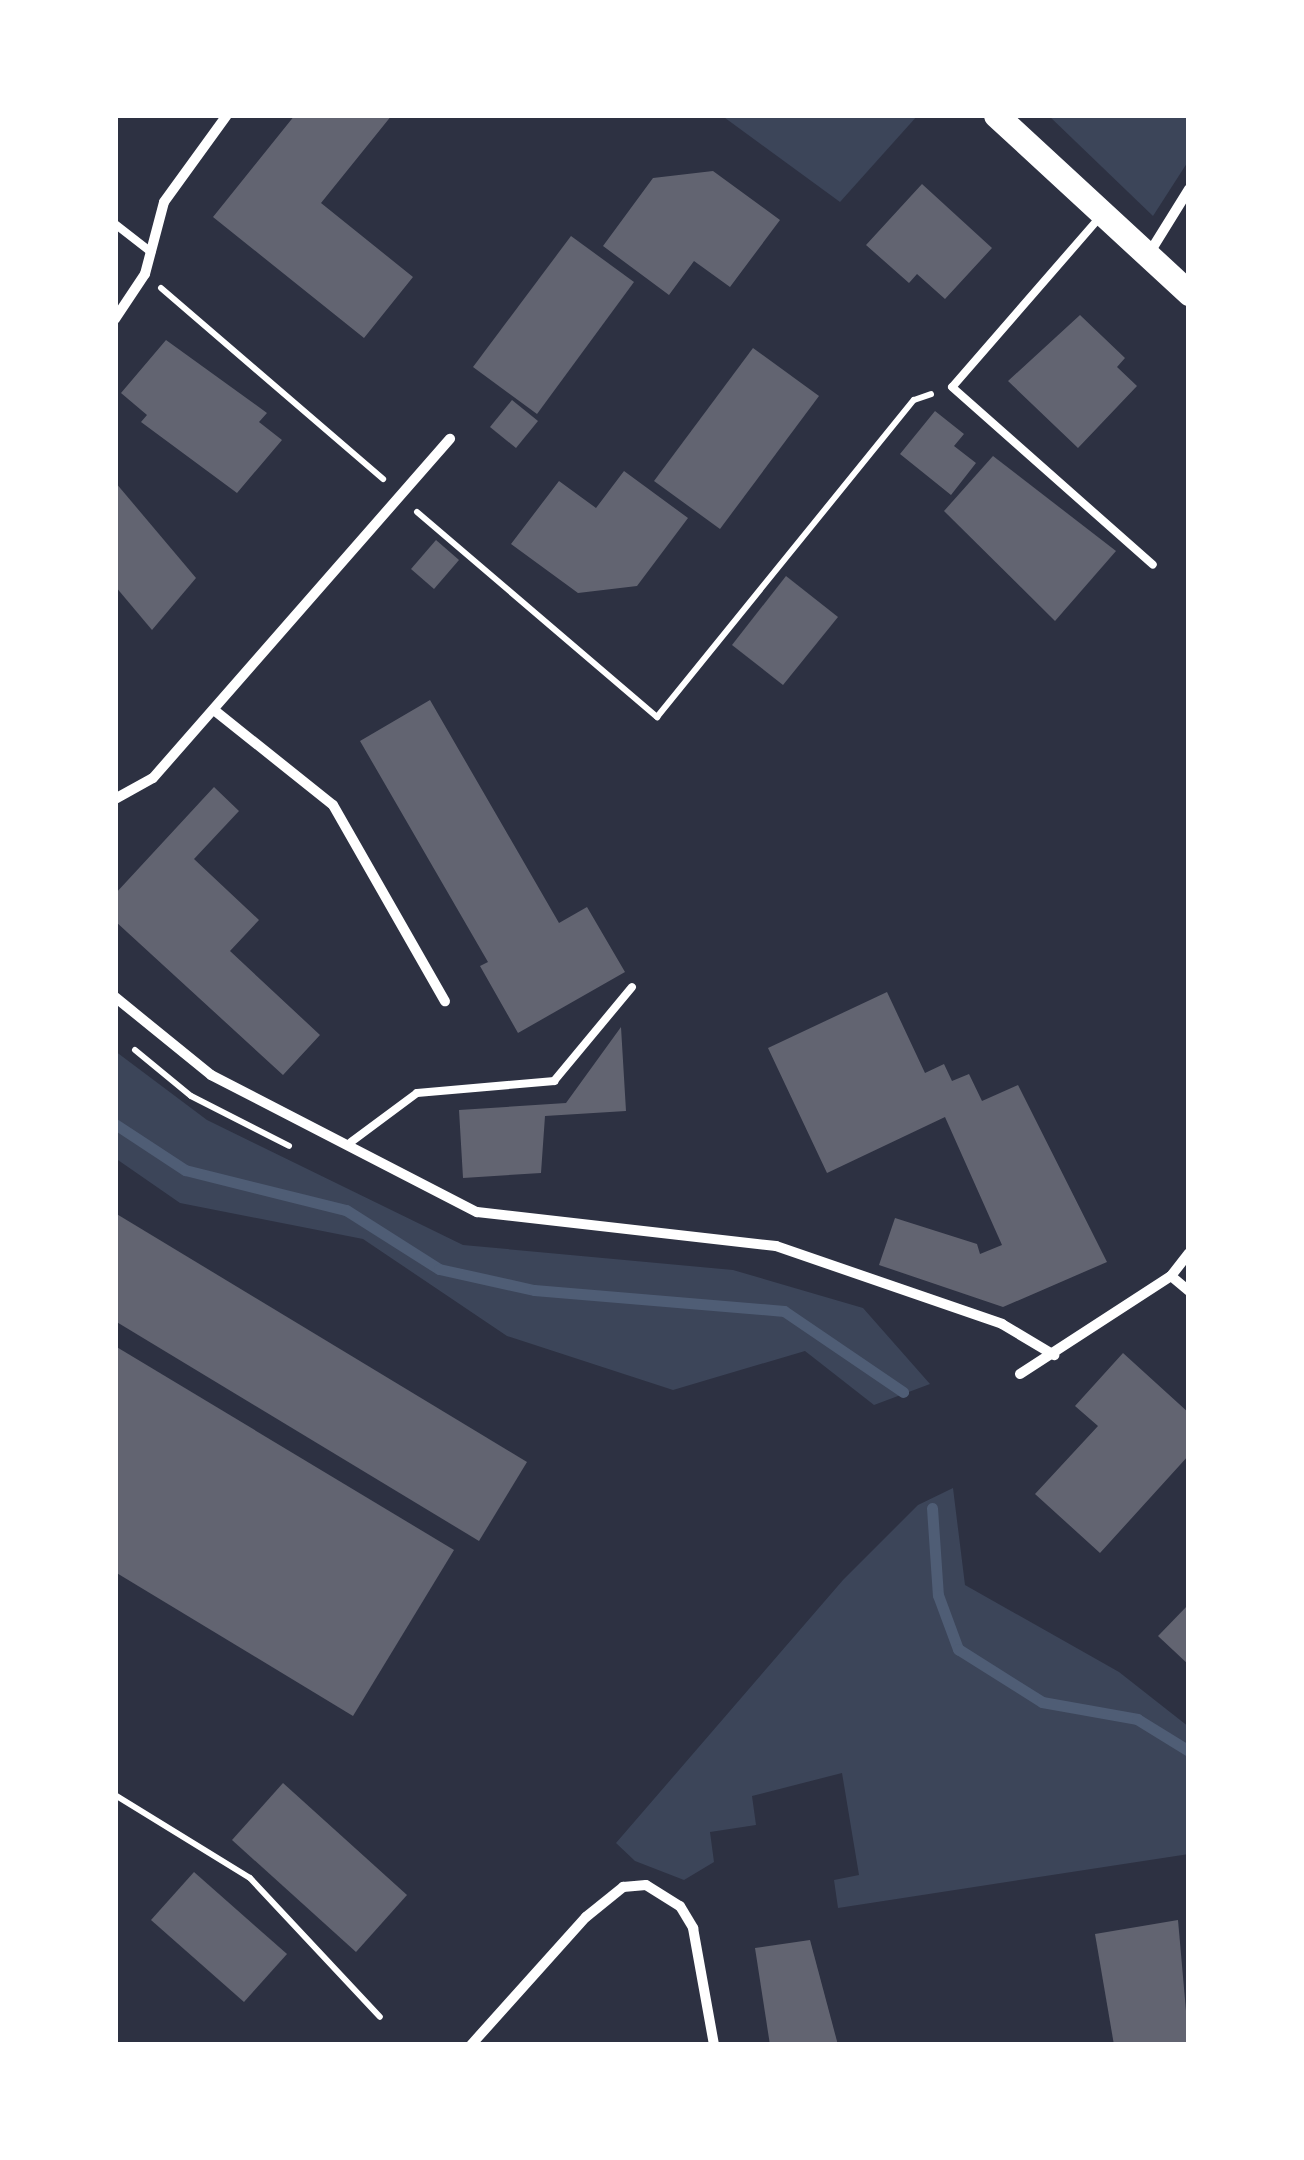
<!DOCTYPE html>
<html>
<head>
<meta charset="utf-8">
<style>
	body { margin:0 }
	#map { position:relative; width:1304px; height:2160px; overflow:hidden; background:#2d3142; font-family:"Source Sans 3",sans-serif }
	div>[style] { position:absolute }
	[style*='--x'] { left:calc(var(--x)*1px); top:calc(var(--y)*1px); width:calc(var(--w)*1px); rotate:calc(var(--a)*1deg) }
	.green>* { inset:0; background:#3c4559 }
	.stream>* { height:11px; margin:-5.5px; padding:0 5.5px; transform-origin:5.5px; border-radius:5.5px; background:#4f5d75 }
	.building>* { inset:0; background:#626471 }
	.path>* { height:6px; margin:-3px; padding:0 3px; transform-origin:3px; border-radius:3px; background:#fff }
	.service>* { height:8px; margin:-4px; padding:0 4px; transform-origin:4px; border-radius:4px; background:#fff }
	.minor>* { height:10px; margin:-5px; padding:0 5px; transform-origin:5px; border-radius:5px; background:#fff }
	.primary>* { height:25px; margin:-12.5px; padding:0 12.5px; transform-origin:12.5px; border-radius:12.5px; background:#fff }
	span { translate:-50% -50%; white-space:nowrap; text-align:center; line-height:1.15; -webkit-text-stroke:8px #fff; paint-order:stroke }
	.frame { position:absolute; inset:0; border:118px solid #fff; pointer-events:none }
</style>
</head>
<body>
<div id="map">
	<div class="green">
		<div style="clip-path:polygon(721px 115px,918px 115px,840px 202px)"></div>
		<div style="clip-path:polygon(1048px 115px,1189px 115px,1189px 160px,1153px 216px)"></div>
		<div style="clip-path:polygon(115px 1051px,207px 1120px,463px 1245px,733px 1270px,863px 1308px,930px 1384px,874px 1405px,805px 1351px,673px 1390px,507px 1336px,363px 1239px,180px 1203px,115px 1158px)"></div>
		<div style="clip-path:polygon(953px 1488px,965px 1585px,1119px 1672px,1189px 1727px,1189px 1854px,838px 1908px,834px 1880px,859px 1875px,842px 1773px,752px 1796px,756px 1825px,710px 1832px,714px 1862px,684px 1880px,635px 1861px,616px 1843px,843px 1580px,918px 1505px)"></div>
	</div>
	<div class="stream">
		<div style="--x:115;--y:1124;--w:84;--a:33.3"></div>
		<div style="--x:185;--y:1170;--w:166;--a:14"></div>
		<div style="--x:346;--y:1210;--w:110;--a:32.4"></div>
		<div style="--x:439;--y:1269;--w:97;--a:12.5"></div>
		<div style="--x:534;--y:1290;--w:251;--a:4.8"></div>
		<div style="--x:784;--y:1311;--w:144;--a:34.2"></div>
		<div style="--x:932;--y:1508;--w:87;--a:86.1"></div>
		<div style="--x:938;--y:1595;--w:58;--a:69.7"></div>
		<div style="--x:958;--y:1649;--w:99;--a:32.2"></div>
		<div style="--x:1042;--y:1702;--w:97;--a:10.1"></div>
		<div style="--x:1137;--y:1719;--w:61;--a:31.6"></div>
	</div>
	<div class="building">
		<div style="clip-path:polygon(295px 115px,392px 115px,321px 203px,413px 277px,364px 338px,213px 217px)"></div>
		<div style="clip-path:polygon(713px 171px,780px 220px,730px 287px,694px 261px,669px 295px,603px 246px,653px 178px)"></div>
		<div style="clip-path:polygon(922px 184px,992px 248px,945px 299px,917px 274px,909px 283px,866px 245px)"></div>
		<div style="clip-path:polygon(571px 236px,634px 282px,537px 414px,473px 367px)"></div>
		<div style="clip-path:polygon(1080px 315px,1125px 358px,1117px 367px,1137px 386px,1078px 448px,1008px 381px)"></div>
		<div style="clip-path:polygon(166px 340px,267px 413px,259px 422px,282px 440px,237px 493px,141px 422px,147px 415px,121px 393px)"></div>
		<div style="clip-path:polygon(753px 348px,819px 396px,720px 529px,654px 481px)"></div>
		<div style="clip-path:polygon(512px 400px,538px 421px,516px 448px,490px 427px)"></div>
		<div style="clip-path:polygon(935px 411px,964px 434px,954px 446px,976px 463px,951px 495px,900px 454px)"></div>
		<div style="clip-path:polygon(993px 456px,1116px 551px,1055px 621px,944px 511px)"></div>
		<div style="clip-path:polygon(624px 471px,688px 518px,637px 586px,578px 593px,511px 544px,559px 481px,596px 508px)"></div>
		<div style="clip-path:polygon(115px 482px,196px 578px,152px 630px,115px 586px)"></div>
		<div style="clip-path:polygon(436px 540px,459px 560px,434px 589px,411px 569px)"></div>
		<div style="clip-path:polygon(786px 576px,838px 617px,783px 685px,732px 645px)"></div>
		<div style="clip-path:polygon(430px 700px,559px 923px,587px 907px,625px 972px,518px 1033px,480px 966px,488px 962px,360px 741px)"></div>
		<div style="clip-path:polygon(214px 787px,239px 811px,194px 859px,259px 920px,230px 951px,320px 1035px,283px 1075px,115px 921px,115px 894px)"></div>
		<div style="clip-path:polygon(887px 992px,925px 1073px,944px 1064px,952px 1081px,969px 1074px,982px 1101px,1018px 1085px,1107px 1262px,1003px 1307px,879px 1265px,895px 1218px,977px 1244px,980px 1254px,1002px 1245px,945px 1117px,827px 1173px,768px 1048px)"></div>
		<div style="clip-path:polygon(621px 1027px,626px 1111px,545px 1116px,541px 1173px,463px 1178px,459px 1110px,566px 1103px)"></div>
		<div style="clip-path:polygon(115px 1213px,527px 1462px,479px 1541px,115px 1321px)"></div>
		<div style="clip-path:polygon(115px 1346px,454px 1550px,353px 1716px,115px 1572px)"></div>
		<div style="clip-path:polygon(1123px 1353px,1189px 1413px,1189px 1455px,1100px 1553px,1035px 1494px,1098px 1426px,1075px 1406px)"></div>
		<div style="clip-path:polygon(1189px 1604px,1189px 1665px,1158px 1636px)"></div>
		<div style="clip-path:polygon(283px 1783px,407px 1895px,356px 1952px,232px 1840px)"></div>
		<div style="clip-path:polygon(194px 1872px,287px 1954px,244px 2002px,151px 1920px)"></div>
		<div style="clip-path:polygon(1178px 1920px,1189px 2045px,1114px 2045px,1095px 1934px)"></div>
		<div style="clip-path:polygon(810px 1940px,838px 2045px,770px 2045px,755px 1948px)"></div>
	</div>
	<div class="path">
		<div style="--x:161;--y:288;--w:293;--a:40.7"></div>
		<div style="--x:417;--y:512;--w:316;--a:40.5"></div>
		<div style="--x:657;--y:717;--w:408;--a:-51"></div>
		<div style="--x:914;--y:400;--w:18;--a:-19"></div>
		<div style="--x:135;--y:1050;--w:72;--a:39.4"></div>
		<div style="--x:191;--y:1096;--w:110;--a:27"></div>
		<div style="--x:115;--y:1795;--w:158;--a:31.6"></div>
		<div style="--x:250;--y:1878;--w:190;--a:46.9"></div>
	</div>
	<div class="service">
		<div style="--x:1100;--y:217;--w:225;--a:131"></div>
		<div style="--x:952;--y:387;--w:268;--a:41.5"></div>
		<div style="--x:115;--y:224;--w:46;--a:37.9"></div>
		<div style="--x:351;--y:1142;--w:82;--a:-36.6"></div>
		<div style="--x:417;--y:1093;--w:138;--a:-5"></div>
		<div style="--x:554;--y:1081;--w:122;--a:-50.3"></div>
	</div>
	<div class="minor">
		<div style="--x:1150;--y:252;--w:74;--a:-58.2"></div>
		<div style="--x:115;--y:319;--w:54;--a:-56.3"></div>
		<div style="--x:145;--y:274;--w:74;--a:-75.2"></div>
		<div style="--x:164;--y:202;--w:107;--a:-54.1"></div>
		<div style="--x:214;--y:710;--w:152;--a:38.6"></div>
		<div style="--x:333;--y:805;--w:226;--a:60.3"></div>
		<div style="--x:115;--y:799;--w:43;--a:-28.9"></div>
		<div style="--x:153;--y:778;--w:451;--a:-48.8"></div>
		<div style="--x:115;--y:997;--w:124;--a:39.1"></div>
		<div style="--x:211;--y:1075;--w:299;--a:27.3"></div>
		<div style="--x:477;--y:1212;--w:301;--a:6.5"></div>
		<div style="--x:776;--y:1246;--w:239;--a:19"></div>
		<div style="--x:1002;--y:1324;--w:61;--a:30.8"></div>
		<div style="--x:1171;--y:1276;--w:23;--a:40"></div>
		<div style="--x:1020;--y:1374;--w:180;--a:-33"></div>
		<div style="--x:1171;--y:1276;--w:29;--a:-52"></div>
		<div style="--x:471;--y:2045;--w:172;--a:-48.1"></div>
		<div style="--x:586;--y:1917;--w:48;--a:-39"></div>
		<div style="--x:623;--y:1887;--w:23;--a:-5"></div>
		<div style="--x:646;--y:1885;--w:40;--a:32"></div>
		<div style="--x:680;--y:1906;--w:26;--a:59"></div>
		<div style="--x:693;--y:1928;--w:119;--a:79.8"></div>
	</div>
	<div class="primary">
		<div style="--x:996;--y:115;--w:263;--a:42.7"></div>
	</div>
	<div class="frame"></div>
</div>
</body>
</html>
